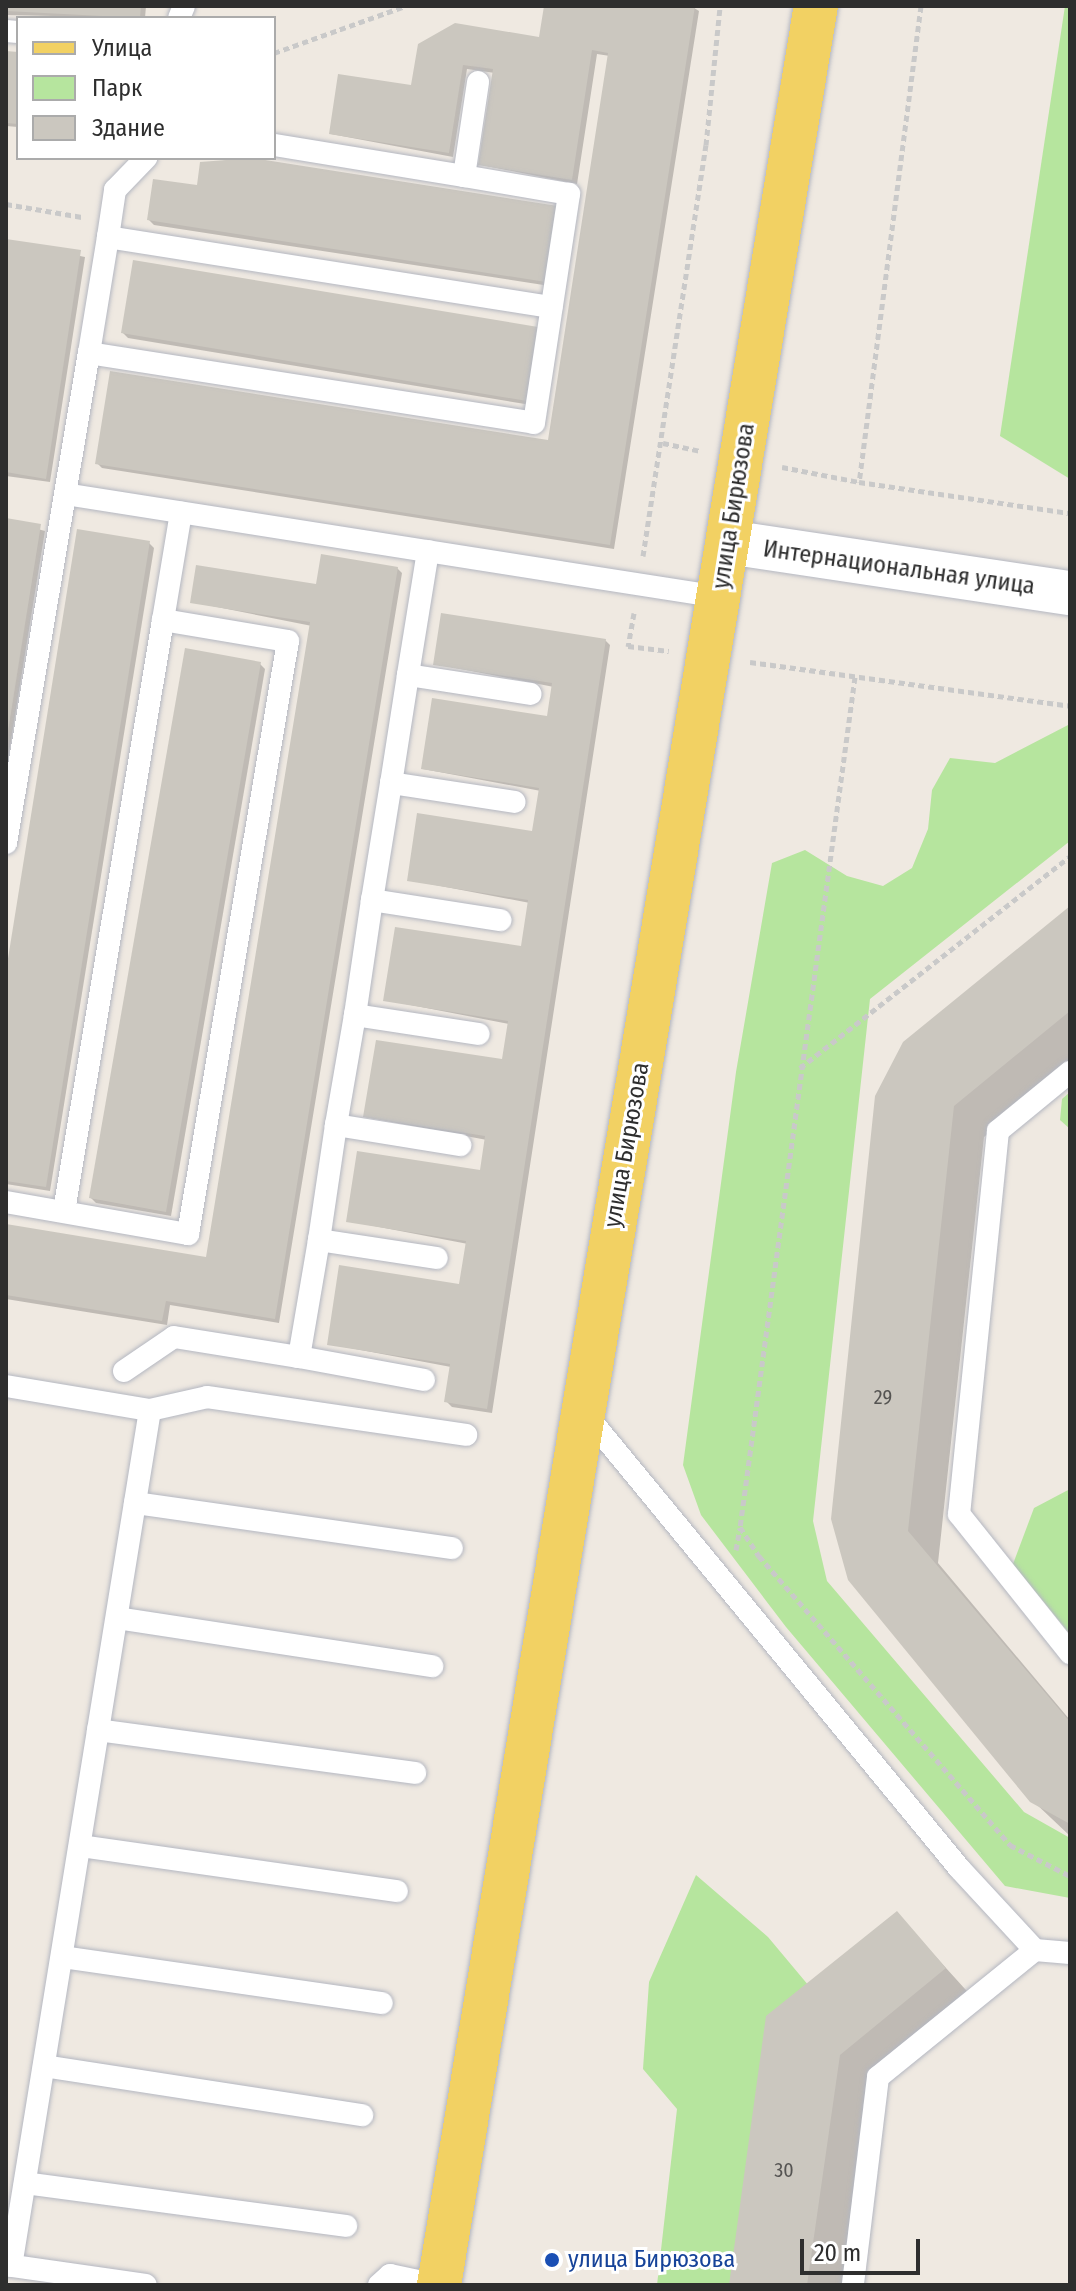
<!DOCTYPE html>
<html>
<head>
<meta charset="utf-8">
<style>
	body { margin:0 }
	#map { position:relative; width:1076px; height:2291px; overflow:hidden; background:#efe9e1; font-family:"Fira Sans Condensed",sans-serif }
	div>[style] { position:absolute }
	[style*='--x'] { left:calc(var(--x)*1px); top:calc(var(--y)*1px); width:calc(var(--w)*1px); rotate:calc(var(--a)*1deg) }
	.green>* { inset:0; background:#b6e59e }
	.shadow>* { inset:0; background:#0003 }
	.building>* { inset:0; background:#cbc7bf }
	.path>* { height:5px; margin-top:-2.5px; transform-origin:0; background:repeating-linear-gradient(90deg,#c9c9c9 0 6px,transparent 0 10px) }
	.roads { filter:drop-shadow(0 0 2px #b4b7c1) drop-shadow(0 0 2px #b4b7c1) }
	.service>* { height:22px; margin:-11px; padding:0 11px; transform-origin:11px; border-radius:11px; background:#fff }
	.secondary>* { height:44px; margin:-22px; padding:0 22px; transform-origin:22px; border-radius:22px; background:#fff }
	.primary>* { height:44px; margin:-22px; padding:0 22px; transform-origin:22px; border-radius:22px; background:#f2d163 }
	.dots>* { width:22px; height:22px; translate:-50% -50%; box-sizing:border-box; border:4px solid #fff; border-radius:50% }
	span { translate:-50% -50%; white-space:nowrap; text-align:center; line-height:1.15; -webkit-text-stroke:6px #fff; paint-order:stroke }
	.number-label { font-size:20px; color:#555452 }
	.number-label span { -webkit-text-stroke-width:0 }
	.street-label { font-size:24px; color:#2e2e2e }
	.transit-label { font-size:24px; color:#164399 }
	.left { translate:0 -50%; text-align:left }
	.frame { position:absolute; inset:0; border:8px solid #2e2e2e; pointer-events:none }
	.legend { position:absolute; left:16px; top:16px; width:260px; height:144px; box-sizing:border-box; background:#fff; border:2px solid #ababab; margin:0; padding:10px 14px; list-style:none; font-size:24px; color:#2e2e2e }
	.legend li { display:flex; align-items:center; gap:16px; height:40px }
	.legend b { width:40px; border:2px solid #ababab }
	.scale { position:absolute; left:800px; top:2239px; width:120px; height:36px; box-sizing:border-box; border:4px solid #2e2e2e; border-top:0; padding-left:10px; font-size:24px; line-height:28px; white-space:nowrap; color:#2e2e2e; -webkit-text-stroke:6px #fff; paint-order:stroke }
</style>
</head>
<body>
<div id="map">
	<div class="green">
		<div style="clip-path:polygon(1065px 6px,1070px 6px,1070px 479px,1000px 436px)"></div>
		<div style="clip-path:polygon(1070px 724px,1070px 841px,870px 999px,813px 1521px,827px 1581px,1024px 1812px,1070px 1838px,1070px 1898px,1005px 1886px,786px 1627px,701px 1515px,683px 1465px,736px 1072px,772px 863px,805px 850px,847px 876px,883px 886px,912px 868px,928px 829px,932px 790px,950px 758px,995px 763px)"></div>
		<div style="clip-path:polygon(1070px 1092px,1070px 1129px,1060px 1120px,1062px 1099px)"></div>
		<div style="clip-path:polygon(1070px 1489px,1070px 1634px,1013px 1564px,1034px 1508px)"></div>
		<div style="clip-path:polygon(696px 1875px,768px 1937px,809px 1986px,787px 2062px,756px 2285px,657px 2285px,677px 2109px,643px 2069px,649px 1982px)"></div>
	</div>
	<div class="shadow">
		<div style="clip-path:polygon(6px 6px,146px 6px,145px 18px,6px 15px)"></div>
		<div style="clip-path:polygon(546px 6px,691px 6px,699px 11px,614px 549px,102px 468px,97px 463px,550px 442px,610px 56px,597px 54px,577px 184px,481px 165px,495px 73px,467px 69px,453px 157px,331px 134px,413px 87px,420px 45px,541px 39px)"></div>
		<div style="clip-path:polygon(6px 53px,18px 54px,18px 127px,6px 126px)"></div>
		<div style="clip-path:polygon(243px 158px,557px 208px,550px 286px,154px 225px,149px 220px,198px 188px,202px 164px)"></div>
		<div style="clip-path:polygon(6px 241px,85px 257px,50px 482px,6px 476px)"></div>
		<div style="clip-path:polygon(537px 329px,531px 405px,128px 338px,123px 333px)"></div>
		<div style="clip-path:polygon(6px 520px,45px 531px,6px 772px)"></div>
		<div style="clip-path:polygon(149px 543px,154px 548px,50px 1191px,6px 1184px,6px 984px)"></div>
		<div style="clip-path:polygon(397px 568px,402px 573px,279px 1323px,170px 1305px,167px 1325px,6px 1299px,6px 1226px,208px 1259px,312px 626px,192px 602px,318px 587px)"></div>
		<div style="clip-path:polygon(605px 640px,610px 645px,492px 1413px,452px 1407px,447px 1402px,451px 1367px,329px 1344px,461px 1286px,468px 1244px,348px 1221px,482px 1173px,487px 1140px,365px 1117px,504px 1061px,509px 1024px,385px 1000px,522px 949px,530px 903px,409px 880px,534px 834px,541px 791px,423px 769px,549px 718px,554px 687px,435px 664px)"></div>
		<div style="clip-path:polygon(260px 664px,265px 669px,171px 1216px,96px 1203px,91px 1198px)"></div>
		<div style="clip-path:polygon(1070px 909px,1070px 1067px,984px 1137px,938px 1563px,1070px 1720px,1070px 1836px,1032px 1800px,850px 1579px,877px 1096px)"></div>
		<div style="clip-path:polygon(897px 1914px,975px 2000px,870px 2086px,842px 2285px,731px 2285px)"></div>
	</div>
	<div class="building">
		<div style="clip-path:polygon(6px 6px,141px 6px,140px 18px,6px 11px)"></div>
		<div style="clip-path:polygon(544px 6px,695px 6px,610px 545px,95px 464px,110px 371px,548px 440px,608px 53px,592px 50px,572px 180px,478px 165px,493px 69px,463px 65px,449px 153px,329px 134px,338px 74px,411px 85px,418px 44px,455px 23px,539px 37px)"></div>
		<div style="clip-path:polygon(6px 51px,18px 52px,18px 124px,6px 123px)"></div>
		<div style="clip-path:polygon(253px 158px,558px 206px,546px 282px,147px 220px,153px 179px,197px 185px,200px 162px)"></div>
		<div style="clip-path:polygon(6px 239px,81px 250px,46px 479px,6px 472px)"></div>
		<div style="clip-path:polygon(133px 260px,538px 327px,527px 401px,121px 333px)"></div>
		<div style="clip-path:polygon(6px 518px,41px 524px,8px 731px,6px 731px)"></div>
		<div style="clip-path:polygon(77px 529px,150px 541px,46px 1187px,6px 1181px,6px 971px)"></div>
		<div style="clip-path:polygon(321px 554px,398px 567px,275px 1319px,166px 1301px,162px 1321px,6px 1295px,6px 1224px,206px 1257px,310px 622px,190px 603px,196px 565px,316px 584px)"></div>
		<div style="clip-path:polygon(441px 613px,606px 639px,487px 1409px,444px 1402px,450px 1364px,327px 1345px,339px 1265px,459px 1284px,466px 1241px,346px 1222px,357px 1151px,480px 1170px,485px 1136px,363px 1117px,376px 1040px,502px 1059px,508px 1021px,383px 1001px,395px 927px,521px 946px,528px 900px,407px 881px,417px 813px,532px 831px,539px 788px,421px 769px,432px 698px,547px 716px,552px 683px,433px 665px)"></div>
		<div style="clip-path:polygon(185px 648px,261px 662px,166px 1212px,89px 1198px)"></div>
		<div style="clip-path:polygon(1070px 906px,1070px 1011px,954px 1106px,908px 1531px,1070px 1722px,1070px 1824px,1030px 1802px,848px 1580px,831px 1519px,875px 1096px,903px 1042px)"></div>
		<div style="clip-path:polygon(897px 1911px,946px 1968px,840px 2055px,807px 2285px,729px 2285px,766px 2016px)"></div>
	</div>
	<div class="path">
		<div style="--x:921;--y:6;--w:480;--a:97.4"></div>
		<div style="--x:859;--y:482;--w:213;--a:8.4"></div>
		<div style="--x:274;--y:53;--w:139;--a:-19.7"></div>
		<div style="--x:6;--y:204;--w:77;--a:9.7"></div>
		<div style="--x:663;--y:443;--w:39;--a:12"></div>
		<div style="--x:782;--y:467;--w:78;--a:11"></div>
		<div style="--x:643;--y:556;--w:416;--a:-81.3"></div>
		<div style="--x:706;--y:145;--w:140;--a:-84.2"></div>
		<div style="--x:634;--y:613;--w:34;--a:100"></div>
		<div style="--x:628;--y:646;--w:41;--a:7"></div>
		<div style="--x:750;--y:662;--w:323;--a:7.8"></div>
		<div style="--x:855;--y:677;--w:858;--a:97.7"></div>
		<div style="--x:740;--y:1527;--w:35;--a:57"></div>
		<div style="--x:759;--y:1556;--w:383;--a:49"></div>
		<div style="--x:1010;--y:1845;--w:68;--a:27.3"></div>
		<div style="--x:800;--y:1068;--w:343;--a:-38.1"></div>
		<div style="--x:736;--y:1550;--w:22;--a:-80"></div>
	</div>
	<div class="roads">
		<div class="service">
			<div style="--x:179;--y:18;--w:13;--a:-67"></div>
			<div style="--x:6;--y:31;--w:12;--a:5"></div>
			<div style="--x:274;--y:145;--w:193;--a:9.3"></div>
			<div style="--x:108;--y:237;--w:48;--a:-81.5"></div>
			<div style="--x:115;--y:190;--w:45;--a:-45.9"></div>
			<div style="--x:89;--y:353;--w:118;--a:-80.7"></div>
			<div style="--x:108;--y:237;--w:449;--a:9"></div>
			<div style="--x:65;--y:494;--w:662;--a:8.95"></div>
			<div style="--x:428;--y:551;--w:126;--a:99.2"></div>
			<div style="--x:408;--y:675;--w:124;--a:8.8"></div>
			<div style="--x:163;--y:620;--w:109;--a:-80.5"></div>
			<div style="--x:408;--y:675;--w:109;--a:98.9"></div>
			<div style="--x:391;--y:783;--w:125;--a:8.7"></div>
			<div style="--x:391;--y:783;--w:119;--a:99.2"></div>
			<div style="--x:372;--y:900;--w:130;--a:8.9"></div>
			<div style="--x:6;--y:843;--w:497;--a:-80.4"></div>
			<div style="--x:89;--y:353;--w:450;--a:8.9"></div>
			<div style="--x:534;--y:423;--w:232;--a:-81.3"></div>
			<div style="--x:569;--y:194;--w:107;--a:-170.3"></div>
			<div style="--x:464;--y:176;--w:95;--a:-81.5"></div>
			<div style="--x:372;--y:900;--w:116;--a:98.4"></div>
			<div style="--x:355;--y:1015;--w:125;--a:8.7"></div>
			<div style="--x:355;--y:1015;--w:112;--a:99.8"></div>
			<div style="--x:336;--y:1125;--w:126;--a:9.2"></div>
			<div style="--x:1070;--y:1072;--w:93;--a:140.7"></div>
			<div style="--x:998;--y:1131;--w:385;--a:95.8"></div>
			<div style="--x:959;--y:1514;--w:178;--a:51.4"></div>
			<div style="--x:336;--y:1125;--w:116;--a:98.4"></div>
			<div style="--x:319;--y:1240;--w:119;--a:8.7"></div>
			<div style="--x:6;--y:1202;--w:185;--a:10"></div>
			<div style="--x:188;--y:1234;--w:601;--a:-80.43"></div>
			<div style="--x:288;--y:641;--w:127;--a:-170.5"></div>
			<div style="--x:163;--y:620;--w:599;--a:99.51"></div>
			<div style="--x:299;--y:1357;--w:127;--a:10.4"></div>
			<div style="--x:124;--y:1371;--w:60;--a:-34.2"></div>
			<div style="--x:174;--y:1337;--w:127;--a:9.1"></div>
			<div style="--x:299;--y:1357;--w:119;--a:-80.3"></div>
			<div style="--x:6;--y:1386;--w:146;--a:9.5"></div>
			<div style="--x:150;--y:1410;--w:867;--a:99.22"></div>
			<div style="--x:150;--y:1410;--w:58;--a:-12.8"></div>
			<div style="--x:207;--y:1397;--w:262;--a:8.3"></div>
			<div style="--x:583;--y:1411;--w:592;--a:50.55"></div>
			<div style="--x:959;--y:1868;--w:112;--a:47.2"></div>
			<div style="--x:1035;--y:1950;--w:202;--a:141"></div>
			<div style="--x:878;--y:2077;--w:209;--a:96.9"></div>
			<div style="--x:135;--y:1503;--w:320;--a:8.1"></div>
			<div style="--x:117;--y:1618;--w:319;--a:8.7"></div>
			<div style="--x:98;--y:1730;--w:320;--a:7.7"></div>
			<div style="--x:80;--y:1846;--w:320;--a:8.1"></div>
			<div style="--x:1035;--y:1950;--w:35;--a:5"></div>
			<div style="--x:62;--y:1957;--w:323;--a:8.2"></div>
			<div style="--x:44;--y:2066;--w:322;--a:8.8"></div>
			<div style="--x:25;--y:2183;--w:324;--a:7.6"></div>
			<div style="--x:6;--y:2265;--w:141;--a:8.1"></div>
			<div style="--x:379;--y:2285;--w:15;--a:-42"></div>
			<div style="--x:390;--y:2275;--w:48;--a:12"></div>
		</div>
		<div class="secondary">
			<div style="--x:728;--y:542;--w:346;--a:8.5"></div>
		</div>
		<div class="primary">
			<div style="--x:439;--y:2285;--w:2310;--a:-80.61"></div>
		</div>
	</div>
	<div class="dots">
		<div style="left:552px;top:2260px;background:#1a4fb4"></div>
	</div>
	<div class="number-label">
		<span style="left:883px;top:1397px">29</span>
		<span style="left:784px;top:2170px">30</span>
	</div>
	<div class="street-label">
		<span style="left:734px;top:506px;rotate:-81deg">улица Бирюзова</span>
		<span style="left:899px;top:568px;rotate:8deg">Интернациональная улица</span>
		<span style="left:627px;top:1145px;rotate:-80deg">улица Бирюзова</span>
	</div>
	<div class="transit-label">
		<span class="left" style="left:568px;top:2260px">улица Бирюзова</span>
	</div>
	<div class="frame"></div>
	<ul class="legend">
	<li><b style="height:10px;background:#f2d163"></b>Улица</li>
	<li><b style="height:22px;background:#b6e59e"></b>Парк</li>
	<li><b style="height:22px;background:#cbc7bf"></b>Здание</li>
	</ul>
	<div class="scale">20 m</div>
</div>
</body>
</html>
